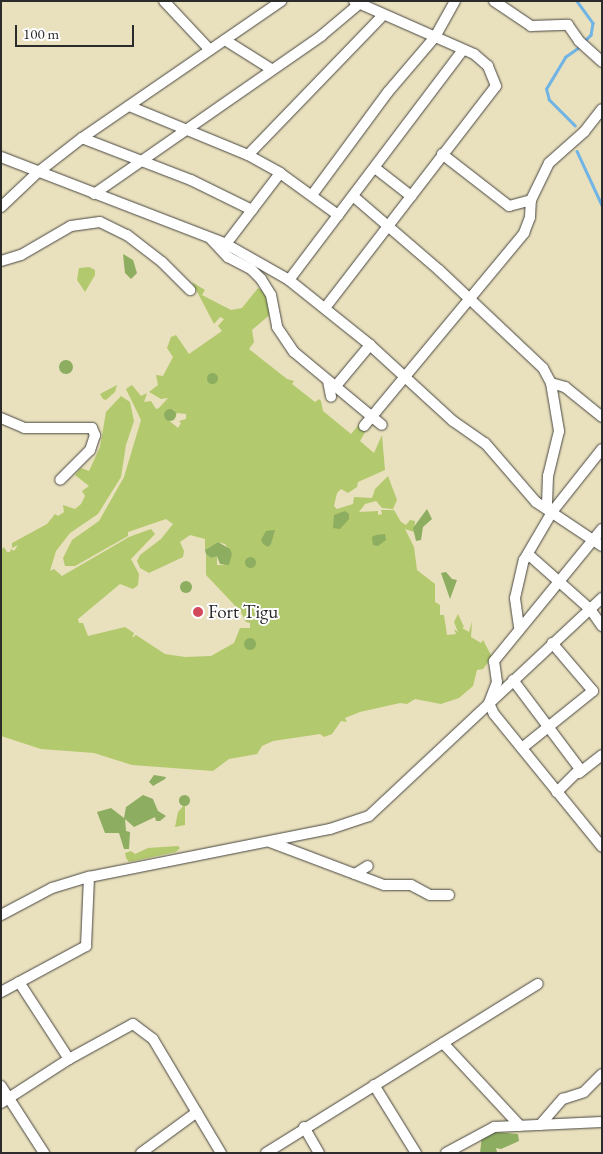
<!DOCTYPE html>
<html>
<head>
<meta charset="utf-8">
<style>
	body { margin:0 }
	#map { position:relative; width:603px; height:1154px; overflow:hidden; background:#e9e0bd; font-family:"EB Garamond",serif }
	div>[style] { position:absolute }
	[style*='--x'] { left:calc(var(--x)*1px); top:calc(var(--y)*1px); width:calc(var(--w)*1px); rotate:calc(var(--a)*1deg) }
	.green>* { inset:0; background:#b2c96d }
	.forest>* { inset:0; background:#8dad60 }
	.round { border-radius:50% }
	.stream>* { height:2.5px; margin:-1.25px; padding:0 1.25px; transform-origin:1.25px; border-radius:1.25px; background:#6fb4e5 }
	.roads { filter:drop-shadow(0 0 1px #484641) drop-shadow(0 0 1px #484641) }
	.minor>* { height:10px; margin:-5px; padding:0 5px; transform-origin:5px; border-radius:5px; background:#fff }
	.dots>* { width:14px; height:14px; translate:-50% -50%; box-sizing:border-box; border:2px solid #fff; border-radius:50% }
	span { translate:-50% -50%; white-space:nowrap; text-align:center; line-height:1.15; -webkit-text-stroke:4px #fff; paint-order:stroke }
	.poi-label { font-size:19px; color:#2b2b2b }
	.left { translate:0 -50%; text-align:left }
	.frame { position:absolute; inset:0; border:2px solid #2b2b2b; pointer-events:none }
	.scale { position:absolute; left:15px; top:25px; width:119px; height:22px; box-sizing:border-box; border:2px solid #2b2b2b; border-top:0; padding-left:6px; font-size:15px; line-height:18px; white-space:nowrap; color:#2b2b2b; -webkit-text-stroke:4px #fff; paint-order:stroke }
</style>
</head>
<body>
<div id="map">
	<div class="green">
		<div style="clip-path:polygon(89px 267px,95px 270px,95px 275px,85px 292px,77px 280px,79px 268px)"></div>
		<div style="clip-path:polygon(evenodd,192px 282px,205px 290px,202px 295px,231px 310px,242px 308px,258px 288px,265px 292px,272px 313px,252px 330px,254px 342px,249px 349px,287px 379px,294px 381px,292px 384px,315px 402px,319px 399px,321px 401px,323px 411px,351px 434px,360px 423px,370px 424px,360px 441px,374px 453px,382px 435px,385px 470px,358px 482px,357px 487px,348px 493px,341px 489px,337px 493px,334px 506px,337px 509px,353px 504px,354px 497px,372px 498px,375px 489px,388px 476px,397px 500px,393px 509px,382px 508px,376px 501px,365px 504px,359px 512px,378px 511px,378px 515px,382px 514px,381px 510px,394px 510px,401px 522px,406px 525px,410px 520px,415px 521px,414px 532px,405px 529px,414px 547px,417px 570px,435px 584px,435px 602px,440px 605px,440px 615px,444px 615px,447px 635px,456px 634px,454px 629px,458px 632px,454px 622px,458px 614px,464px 627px,462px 628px,469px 632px,472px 621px,471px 637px,481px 643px,483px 640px,492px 657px,483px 669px,477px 670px,473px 686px,459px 698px,441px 704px,415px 699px,407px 704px,400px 703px,360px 712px,345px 718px,347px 722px,341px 721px,332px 734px,324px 737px,320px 734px,273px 741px,262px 746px,257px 754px,229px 759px,213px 771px,132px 765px,94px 753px,41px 749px,1px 736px,1px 550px,4px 547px,7px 552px,10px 552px,11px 549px,14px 551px,18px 545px,12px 548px,12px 543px,47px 524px,55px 514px,58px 516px,64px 512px,63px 505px,75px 509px,81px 504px,85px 496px,82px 491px,89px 486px,75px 475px,81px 468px,89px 471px,100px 447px,106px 412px,121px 396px,130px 402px,134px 421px,126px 445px,121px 477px,98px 514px,70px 533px,56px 551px,50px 571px,54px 569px,62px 576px,129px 537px,151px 529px,155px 534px,131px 559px,139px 574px,138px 585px,133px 589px,120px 584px,78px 619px,79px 623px,83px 623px,88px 636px,125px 627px,134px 633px,132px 638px,136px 635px,165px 654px,185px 657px,211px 656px,234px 643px,240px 628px,250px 628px,250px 623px,246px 622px,241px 612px,206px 575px,206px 554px,211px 558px,217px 555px,217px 565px,223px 565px,232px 554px,225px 544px,218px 542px,205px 550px,205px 539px,190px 535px,180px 542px,184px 551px,183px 557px,149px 573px,140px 568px,137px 561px,140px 555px,161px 539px,173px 524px,166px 519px,128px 532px,128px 536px,75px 566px,65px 566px,63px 558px,72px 540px,99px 521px,124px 477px,141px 420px,126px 389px,132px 385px,141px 396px,147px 393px,144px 402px,151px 401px,156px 409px,159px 408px,168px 398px,161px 399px,149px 392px,158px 385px,156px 375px,163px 376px,173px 357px,167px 348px,171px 337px,176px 335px,189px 354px,222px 331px,218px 326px,224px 319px,220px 317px,214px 324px,192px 282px,174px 409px,175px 417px,177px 413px,186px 414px,186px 419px,179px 421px,181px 423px,178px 428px,166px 418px,174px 409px)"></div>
		<div style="clip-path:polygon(117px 385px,115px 392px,106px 400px,103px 399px,100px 394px)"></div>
		<div style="clip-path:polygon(185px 804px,185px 825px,175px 827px,178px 812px)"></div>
		<div style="clip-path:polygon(178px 846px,180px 848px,176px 852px,129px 862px,126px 858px,125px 853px,131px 851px,135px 854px,148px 848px)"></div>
	</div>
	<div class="forest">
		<div style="clip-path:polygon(123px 254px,133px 260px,137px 273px,131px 279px,125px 273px)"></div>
		<div class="round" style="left:59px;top:360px;width:14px;height:14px"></div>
		<div class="round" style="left:206.5px;top:372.5px;width:11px;height:11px"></div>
		<div class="round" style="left:164px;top:409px;width:12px;height:12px"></div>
		<div style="clip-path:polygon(427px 509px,432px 519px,423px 527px,421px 540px,416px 541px,413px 528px)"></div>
		<div style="clip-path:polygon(345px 511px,349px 514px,349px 519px,340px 529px,333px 528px,334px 515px)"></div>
		<div style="clip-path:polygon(275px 530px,271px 544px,268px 547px,263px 544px,261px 540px,266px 531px)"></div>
		<div style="clip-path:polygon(376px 535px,385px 534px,386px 540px,378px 546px,373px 545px,372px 537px)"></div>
		<div style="clip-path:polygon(218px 542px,230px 549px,232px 554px,229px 565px,220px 564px,217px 556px,211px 558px,206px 554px,205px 550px)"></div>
		<div class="round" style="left:244.5px;top:556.5px;width:11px;height:11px"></div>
		<div style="clip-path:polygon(446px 572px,452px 579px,457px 580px,450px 599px,441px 573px)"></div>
		<div class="round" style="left:180px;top:581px;width:12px;height:12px"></div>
		<div class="round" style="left:244px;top:638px;width:12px;height:12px"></div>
		<div style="clip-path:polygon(154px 775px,166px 777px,165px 779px,153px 786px,149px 782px)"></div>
		<div class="round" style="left:178.5px;top:794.5px;width:11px;height:11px"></div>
		<div style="clip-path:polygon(143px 795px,153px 799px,158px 811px,166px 816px,160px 821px,156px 821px,155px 817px,134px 827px,125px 819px,126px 831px,130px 832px,129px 849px,124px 849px,119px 833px,105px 833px,97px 812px,111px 808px,124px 818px,126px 807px)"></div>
		<div style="clip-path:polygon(494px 1132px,518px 1134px,519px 1141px,501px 1149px,496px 1148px,497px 1152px,480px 1153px,482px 1135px)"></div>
	</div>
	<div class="stream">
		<div style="--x:577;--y:1;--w:27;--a:54"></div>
		<div style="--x:593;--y:23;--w:12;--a:99"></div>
		<div style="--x:591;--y:35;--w:10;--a:135"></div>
		<div style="--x:575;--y:126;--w:37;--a:-135"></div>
		<div style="--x:549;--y:100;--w:11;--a:-105"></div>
		<div style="--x:546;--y:89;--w:37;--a:-59"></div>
		<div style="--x:565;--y:57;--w:19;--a:-35"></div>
		<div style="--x:577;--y:151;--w:60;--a:65.2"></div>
	</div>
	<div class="roads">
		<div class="minor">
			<div style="--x:164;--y:1;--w:67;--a:46.8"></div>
			<div style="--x:494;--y:1;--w:45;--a:34"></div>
			<div style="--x:531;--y:26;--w:37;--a:-2"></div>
			<div style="--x:568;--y:25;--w:19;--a:55"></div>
			<div style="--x:579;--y:41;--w:31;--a:42"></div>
			<div style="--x:225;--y:40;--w:54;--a:32.2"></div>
			<div style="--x:129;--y:106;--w:129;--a:22.4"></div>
			<div style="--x:248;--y:155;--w:37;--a:29"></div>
			<div style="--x:280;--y:173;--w:72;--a:35.9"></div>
			<div style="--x:82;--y:138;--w:117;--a:21.1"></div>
			<div style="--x:191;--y:180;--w:68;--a:26.2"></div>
			<div style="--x:442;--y:154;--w:85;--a:37.8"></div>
			<div style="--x:509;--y:206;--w:23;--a:-15"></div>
			<div style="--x:248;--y:155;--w:194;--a:-46"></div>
			<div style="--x:1;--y:157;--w:241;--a:21.1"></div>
			<div style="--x:226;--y:244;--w:73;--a:29.7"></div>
			<div style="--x:289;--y:280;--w:104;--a:38.7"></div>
			<div style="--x:370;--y:345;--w:113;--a:42.5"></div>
			<div style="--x:453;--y:421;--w:39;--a:35"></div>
			<div style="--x:485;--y:443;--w:78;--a:49.2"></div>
			<div style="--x:536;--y:502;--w:79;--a:33.7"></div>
			<div style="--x:375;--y:168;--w:46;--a:37.9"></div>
			<div style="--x:94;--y:194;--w:277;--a:-34.8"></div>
			<div style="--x:321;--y:36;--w:50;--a:-40.1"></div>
			<div style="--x:312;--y:195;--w:128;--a:-53.6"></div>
			<div style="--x:388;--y:92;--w:72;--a:-49.5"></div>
			<div style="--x:435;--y:37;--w:41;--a:-60.9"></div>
			<div style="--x:353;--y:196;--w:113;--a:40.7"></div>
			<div style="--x:439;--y:270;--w:143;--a:43.3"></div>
			<div style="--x:543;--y:368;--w:17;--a:62"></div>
			<div style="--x:551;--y:383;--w:49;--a:80.5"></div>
			<div style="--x:559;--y:431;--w:46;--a:103.7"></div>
			<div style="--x:548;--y:476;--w:32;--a:92"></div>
			<div style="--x:1;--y:207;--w:50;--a:-43.4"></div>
			<div style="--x:37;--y:173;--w:57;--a:-37.9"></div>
			<div style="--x:82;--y:138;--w:242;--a:-34.5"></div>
			<div style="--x:211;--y:239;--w:25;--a:47"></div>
			<div style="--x:228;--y:257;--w:26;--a:28"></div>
			<div style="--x:251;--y:269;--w:14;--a:45"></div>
			<div style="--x:261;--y:279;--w:19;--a:58"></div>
			<div style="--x:271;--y:295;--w:33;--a:79"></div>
			<div style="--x:277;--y:327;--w:30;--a:56"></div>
			<div style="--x:294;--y:352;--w:114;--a:39.7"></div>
			<div style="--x:226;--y:244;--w:89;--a:-52.7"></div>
			<div style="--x:1;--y:261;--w:21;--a:-17"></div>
			<div style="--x:21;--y:255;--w:58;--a:-30.1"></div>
			<div style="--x:71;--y:226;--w:29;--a:-8"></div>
			<div style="--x:100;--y:222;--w:30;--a:26"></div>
			<div style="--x:127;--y:235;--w:44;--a:37.6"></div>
			<div style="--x:162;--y:262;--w:40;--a:45"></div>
			<div style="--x:289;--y:280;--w:287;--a:-52.9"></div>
			<div style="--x:325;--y:308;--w:280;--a:-52.4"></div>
			<div style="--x:496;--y:86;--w:22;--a:-112"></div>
			<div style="--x:488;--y:66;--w:18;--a:-139"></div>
			<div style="--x:474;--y:54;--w:131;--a:-156.2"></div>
			<div style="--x:328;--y:381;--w:16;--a:79"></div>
			<div style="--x:551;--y:383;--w:15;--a:16"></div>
			<div style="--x:565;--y:387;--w:48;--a:39"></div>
			<div style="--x:335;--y:387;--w:55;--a:-50.2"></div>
			<div style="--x:1;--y:418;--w:25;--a:23"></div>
			<div style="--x:24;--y:428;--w:68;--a:0"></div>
			<div style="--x:92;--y:428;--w:8;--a:67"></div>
			<div style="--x:95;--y:435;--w:16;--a:108"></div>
			<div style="--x:90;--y:450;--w:42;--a:135"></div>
			<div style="--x:364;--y:426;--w:251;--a:-50.3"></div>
			<div style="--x:524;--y:233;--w:17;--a:-69"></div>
			<div style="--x:530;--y:217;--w:17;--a:-87"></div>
			<div style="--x:531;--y:200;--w:41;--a:-64.1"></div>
			<div style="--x:549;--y:163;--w:47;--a:-41.5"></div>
			<div style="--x:584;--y:132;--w:29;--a:-52"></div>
			<div style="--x:602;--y:529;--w:171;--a:129.3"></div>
			<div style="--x:494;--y:661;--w:21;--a:82"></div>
			<div style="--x:497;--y:682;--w:22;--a:111"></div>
			<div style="--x:489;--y:703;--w:12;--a:66"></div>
			<div style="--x:494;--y:714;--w:171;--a:50.9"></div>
			<div style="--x:529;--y:555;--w:81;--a:41.5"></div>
			<div style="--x:590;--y:609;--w:21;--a:55"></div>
			<div style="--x:519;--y:627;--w:29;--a:-98"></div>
			<div style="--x:515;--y:598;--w:39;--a:-77"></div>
			<div style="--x:524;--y:560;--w:56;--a:-59.7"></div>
			<div style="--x:552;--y:512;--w:80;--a:-51.6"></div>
			<div style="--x:513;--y:680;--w:111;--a:53"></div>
			<div style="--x:580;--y:769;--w:33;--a:135"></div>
			<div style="--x:522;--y:748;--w:91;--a:-38.8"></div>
			<div style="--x:593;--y:691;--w:63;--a:-130.5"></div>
			<div style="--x:579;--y:773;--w:29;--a:-38"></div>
			<div style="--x:270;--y:842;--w:122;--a:20.7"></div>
			<div style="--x:384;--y:885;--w:27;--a:0"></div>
			<div style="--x:411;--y:885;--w:21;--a:28"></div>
			<div style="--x:430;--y:895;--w:19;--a:0"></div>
			<div style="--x:355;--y:874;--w:15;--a:-32"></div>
			<div style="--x:1;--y:915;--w:58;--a:-27.9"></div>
			<div style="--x:52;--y:888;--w:39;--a:-17"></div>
			<div style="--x:89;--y:877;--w:246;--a:-11.3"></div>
			<div style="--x:330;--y:829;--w:41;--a:-18.4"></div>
			<div style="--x:369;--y:816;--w:319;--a:-43.1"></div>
			<div style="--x:19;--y:982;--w:92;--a:57"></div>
			<div style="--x:1;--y:992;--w:97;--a:-28.4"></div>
			<div style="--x:86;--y:946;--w:69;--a:-87.5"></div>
			<div style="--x:443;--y:1043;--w:113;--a:47.1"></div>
			<div style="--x:374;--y:1085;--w:80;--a:58.3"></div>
			<div style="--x:1;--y:1086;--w:80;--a:57.3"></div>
			<div style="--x:1;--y:1103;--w:81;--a:-32.9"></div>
			<div style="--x:69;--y:1059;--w:73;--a:-28.7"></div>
			<div style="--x:133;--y:1024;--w:25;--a:37"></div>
			<div style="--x:153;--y:1039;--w:133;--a:59.2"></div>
			<div style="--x:540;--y:1125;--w:35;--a:-49"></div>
			<div style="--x:563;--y:1099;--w:22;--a:-18"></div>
			<div style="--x:584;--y:1092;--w:25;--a:-45"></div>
			<div style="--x:304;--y:1127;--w:30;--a:60"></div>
			<div style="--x:141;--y:1153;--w:69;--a:-36.2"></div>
			<div style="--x:266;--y:1153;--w:320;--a:-31.9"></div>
			<div style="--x:446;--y:1153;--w:55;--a:-28.4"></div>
			<div style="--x:494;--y:1127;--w:108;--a:-2.7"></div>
		</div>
	</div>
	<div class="dots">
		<div style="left:198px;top:612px;background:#d1495b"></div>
	</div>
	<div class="poi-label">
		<span class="left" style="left:208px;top:612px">Fort Tigu</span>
	</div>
	<div class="frame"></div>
	<div class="scale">100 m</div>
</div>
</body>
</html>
